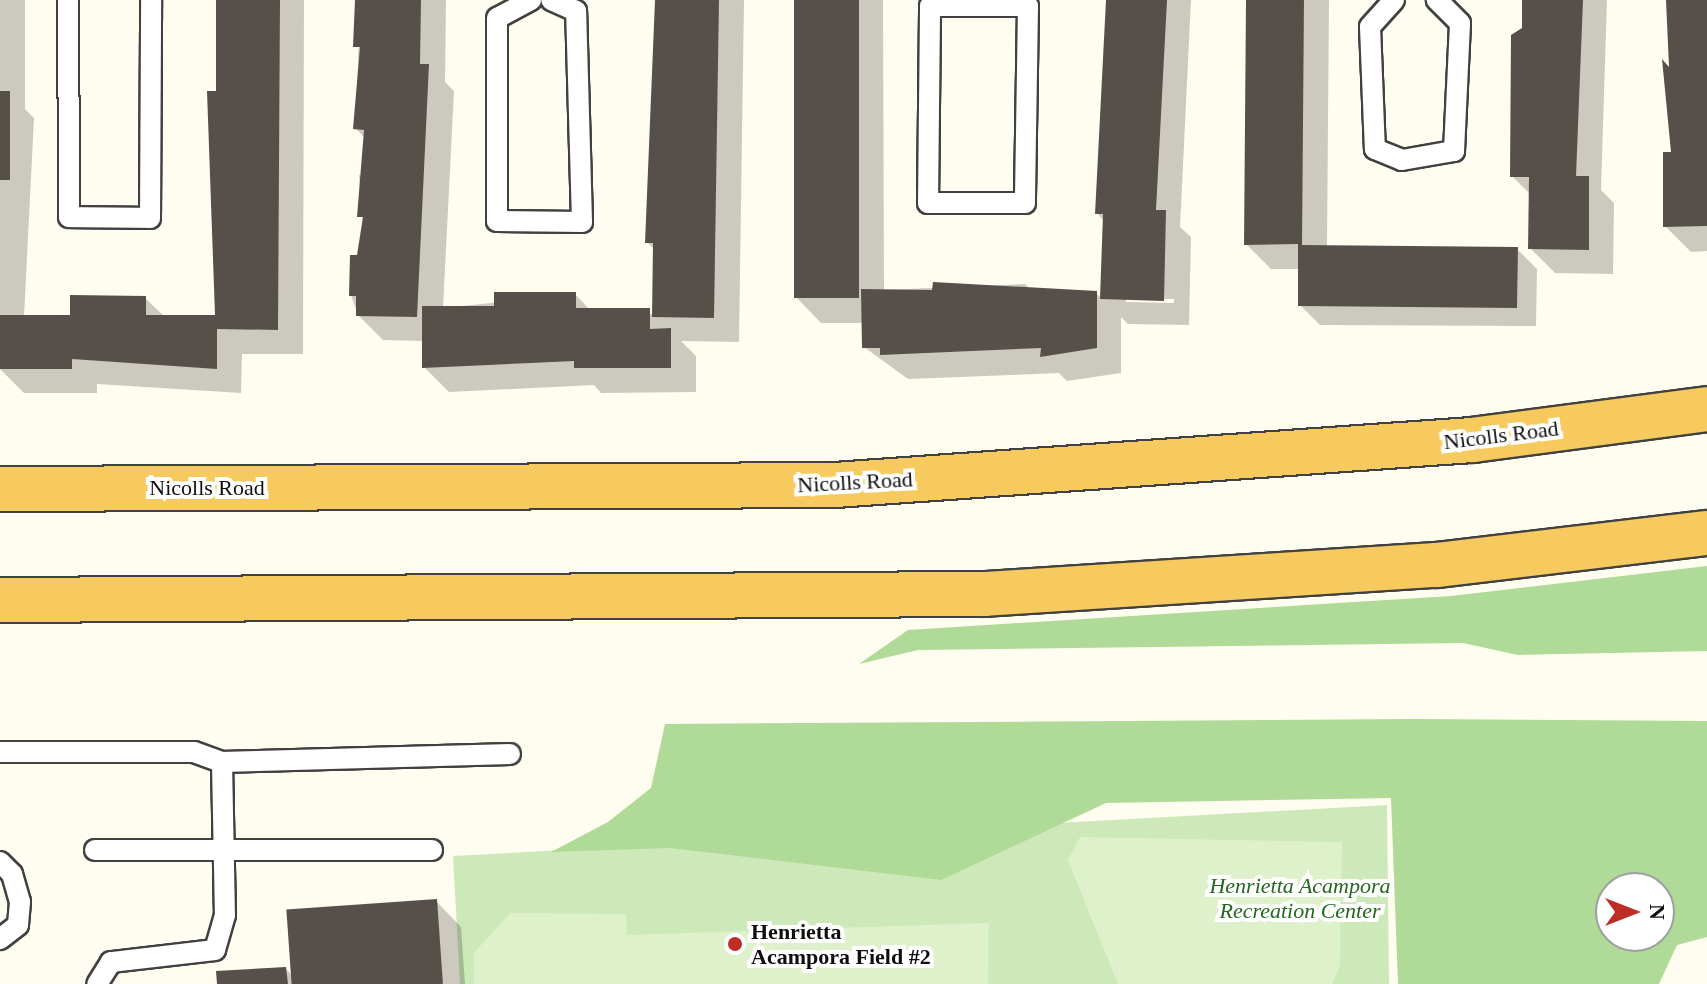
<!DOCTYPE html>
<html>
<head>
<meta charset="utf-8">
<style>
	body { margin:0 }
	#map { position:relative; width:1707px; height:984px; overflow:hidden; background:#fffdef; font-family:"Times New Roman",serif }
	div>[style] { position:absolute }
	.green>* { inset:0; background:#cde9b9 }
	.forest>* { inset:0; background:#afda98 }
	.pitch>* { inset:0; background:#dff1ca }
	.shadow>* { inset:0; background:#0003 }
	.building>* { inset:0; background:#57504a; transform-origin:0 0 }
	.roads { filter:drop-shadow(2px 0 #414141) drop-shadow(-2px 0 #414141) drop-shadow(0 2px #414141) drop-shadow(0 -2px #414141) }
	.service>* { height:20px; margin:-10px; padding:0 10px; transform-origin:10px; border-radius:10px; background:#fff }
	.trunk>* { height:44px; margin:-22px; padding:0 22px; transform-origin:22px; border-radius:22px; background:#f6ca5f }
	.dots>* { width:22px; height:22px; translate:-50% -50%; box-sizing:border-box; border:4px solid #fff; border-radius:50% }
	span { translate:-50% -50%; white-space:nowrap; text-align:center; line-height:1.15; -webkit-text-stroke:8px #fff; paint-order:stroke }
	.street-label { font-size:22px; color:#0e0e0e }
	.park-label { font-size:22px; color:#25661e; font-style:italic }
	.poi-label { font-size:22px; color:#0e0e0e; font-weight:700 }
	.left { translate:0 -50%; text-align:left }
	.north { position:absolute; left:1595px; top:872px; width:80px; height:80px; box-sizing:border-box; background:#fff; border:2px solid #9f9f9f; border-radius:50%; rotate:90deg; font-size:22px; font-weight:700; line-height:32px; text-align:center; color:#0e0e0e }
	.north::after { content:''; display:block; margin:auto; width:28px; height:36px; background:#bf2e26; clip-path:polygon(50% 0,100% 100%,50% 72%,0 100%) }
</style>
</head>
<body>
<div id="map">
	<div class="green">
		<div style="clip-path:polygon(1387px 805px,1389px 984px,460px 984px,453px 856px)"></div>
	</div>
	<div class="forest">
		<div style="clip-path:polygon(1707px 566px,1707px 651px,1518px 655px,1463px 643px,918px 650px,859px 664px,908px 630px,1451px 596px)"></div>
		<div style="clip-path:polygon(evenodd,1413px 719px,1707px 721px,1707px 937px,1677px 945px,1659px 984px,1398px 984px,1391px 798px,1106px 803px,941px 880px,670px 848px,551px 852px,608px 822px,651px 788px,665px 724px,1413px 719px,1659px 888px,1659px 936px,1611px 936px,1611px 888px,1659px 888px)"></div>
	</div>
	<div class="pitch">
		<div style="clip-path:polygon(1080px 837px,1342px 842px,1340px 966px,1332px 984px,1118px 984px,1068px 860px)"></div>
		<div style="clip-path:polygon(510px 913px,626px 914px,627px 935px,989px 923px,988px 984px,474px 984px,474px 953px)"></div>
	</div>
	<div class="shadow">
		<div style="clip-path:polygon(0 0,25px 0,25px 109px,34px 118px,24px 317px,72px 317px,145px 298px,165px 317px,217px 317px,218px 0,304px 0,303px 354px,242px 354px,241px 393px,97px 384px,97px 393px,24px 393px,0 369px)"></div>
		<div style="clip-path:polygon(360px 0,446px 0,445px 82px,454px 91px,443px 308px,575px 294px,590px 310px,654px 314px,655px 250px,647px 242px,656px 0,744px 0,739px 342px,681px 341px,696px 356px,696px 392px,601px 393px,594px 385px,449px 392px,424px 367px,424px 341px,383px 340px,358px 315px,351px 295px,364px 239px,359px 175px,365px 175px,366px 139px,356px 129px)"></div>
		<div style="clip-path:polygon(evenodd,796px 0,883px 0,884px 290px,1025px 284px,1033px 292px,1096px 293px,1102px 299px,1104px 221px,1097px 213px,1107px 0,1191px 0,1180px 227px,1191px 237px,1189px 325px,1128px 324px,1121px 317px,1121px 373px,1067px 381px,1059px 373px,908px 379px,864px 347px,864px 323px,821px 323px,796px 297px,796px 0,1126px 298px,1174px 299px,1174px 303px,1126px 302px,1126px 298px)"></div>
		<div style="clip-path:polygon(1251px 0,1329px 0,1327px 247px,1517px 249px,1537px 269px,1536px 326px,1320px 325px,1300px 305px,1300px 269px,1271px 269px,1246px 244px)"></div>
		<div style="clip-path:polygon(1524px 0,1607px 0,1601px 190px,1614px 203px,1613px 274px,1555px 273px,1530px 248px,1530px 194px,1512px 176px)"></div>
		<div style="clip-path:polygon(1668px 0,1707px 0,1707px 251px,1691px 252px,1665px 226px,1673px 154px)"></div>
		<div style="clip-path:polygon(436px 901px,461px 927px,465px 984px,219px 984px,286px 969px,292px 975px)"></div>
	</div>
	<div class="building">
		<div style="clip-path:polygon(216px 0,280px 0,278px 330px,217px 329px,217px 369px,72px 359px,72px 369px,0 369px,0 315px,70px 315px,70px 295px,146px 296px,146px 315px,215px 315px,207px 91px,216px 91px)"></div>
		<div style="clip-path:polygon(355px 0,421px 0,420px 64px,429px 64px,417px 317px,356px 316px,356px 296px,349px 296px,350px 255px,357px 255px,363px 217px,357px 217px,364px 130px,353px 129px,360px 47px,353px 47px)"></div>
		<div style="clip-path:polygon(655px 0,719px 0,714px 318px,652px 317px,653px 243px,645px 243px)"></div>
		<div style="left:794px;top:0;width:65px;height:298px"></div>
		<div style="clip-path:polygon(1106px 0,1167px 0,1156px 210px,1166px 210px,1164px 301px,1100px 299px,1103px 214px,1095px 214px)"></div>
		<div style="clip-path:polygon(1246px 0,1304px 0,1302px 245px,1518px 247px,1517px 308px,1298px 306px,1298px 244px,1244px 245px)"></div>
		<div style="clip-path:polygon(1522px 0,1583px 0,1576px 176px,1589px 176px,1589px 250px,1528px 249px,1529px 177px,1510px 177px,1511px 35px,1522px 28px)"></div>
		<div style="clip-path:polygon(1666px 0,1707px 0,1707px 226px,1663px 227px,1663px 152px,1671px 152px,1662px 59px,1669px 67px)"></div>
		<div style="left:0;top:91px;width:10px;height:89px"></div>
		<div style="clip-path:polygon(933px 282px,1097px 291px,1097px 348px,1040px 357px,1041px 348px,880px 355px,880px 348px,862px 348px,861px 289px,932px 290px)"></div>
		<div style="clip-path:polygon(494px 292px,576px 292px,576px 308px,650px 308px,650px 329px,671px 328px,671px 368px,574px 368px,574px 361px,422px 368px,422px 306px,494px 306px)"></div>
		<div style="left:437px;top:899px;width:85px;height:151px;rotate:86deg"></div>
		<div style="clip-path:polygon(286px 967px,288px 984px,217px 984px,216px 971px)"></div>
	</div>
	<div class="roads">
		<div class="service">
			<div style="left:68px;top:0;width:217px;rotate:89.7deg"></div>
			<div style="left:69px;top:217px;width:81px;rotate:0.7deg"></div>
			<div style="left:150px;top:218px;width:218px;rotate:-89.7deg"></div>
			<div style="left:531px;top:0;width:38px;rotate:152deg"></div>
			<div style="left:497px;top:18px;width:203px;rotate:90deg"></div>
			<div style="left:497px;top:221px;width:85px;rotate:0.7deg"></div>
			<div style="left:582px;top:222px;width:211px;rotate:-91.6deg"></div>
			<div style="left:576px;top:11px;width:27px;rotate:-156deg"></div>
			<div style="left:1394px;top:0;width:36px;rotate:132deg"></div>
			<div style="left:1370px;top:27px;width:122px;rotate:87.7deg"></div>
			<div style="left:1375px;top:149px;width:29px;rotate:22deg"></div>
			<div style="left:1402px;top:160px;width:53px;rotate:-9.8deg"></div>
			<div style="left:1454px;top:151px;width:128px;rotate:-87.3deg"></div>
			<div style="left:1460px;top:23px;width:33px;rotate:-135deg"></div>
			<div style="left:930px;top:6px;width:98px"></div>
			<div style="left:1028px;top:6px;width:197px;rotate:90.9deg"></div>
			<div style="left:1025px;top:203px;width:97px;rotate:180deg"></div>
			<div style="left:928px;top:203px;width:197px;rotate:-89.4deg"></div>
			<div style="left:0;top:752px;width:194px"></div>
			<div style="left:194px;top:752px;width:30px;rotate:20deg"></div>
			<div style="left:222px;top:762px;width:153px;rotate:88.9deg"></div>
			<div style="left:225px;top:915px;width:36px;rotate:106deg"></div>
			<div style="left:215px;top:950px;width:105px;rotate:173.4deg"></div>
			<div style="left:111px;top:962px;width:26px;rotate:122deg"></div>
			<div style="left:222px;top:762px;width:288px;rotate:-1.6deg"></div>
			<div style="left:95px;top:850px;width:337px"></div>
			<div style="left:0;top:862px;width:17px;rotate:45deg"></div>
			<div style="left:12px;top:874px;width:29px;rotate:74deg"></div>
			<div style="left:20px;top:902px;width:23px;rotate:95deg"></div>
			<div style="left:18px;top:925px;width:23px;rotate:142deg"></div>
		</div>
		<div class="trunk">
			<div style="left:0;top:489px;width:835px;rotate:-0.27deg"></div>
			<div style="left:835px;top:485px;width:639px;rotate:-4.04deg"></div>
			<div style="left:1472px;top:440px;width:237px;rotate:-7.5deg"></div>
			<div style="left:0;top:600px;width:985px;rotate:-0.35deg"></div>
			<div style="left:985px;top:594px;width:453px;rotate:-3.7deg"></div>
			<div style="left:1437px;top:565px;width:272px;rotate:-6.8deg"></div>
		</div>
	</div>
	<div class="dots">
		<div style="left:735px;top:944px;background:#bf2e26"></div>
	</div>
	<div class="street-label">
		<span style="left:1501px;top:435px;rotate:-7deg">Nicolls Road</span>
		<span style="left:855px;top:482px;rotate:-3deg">Nicolls Road</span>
		<span style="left:207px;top:488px">Nicolls Road</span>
	</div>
	<div class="park-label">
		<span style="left:1300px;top:898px">Henrietta Acampora<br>Recreation Center</span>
	</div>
	<div class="poi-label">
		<span class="left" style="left:751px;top:944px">Henrietta<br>Acampora Field #2</span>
	</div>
	<div class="north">N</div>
</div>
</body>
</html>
